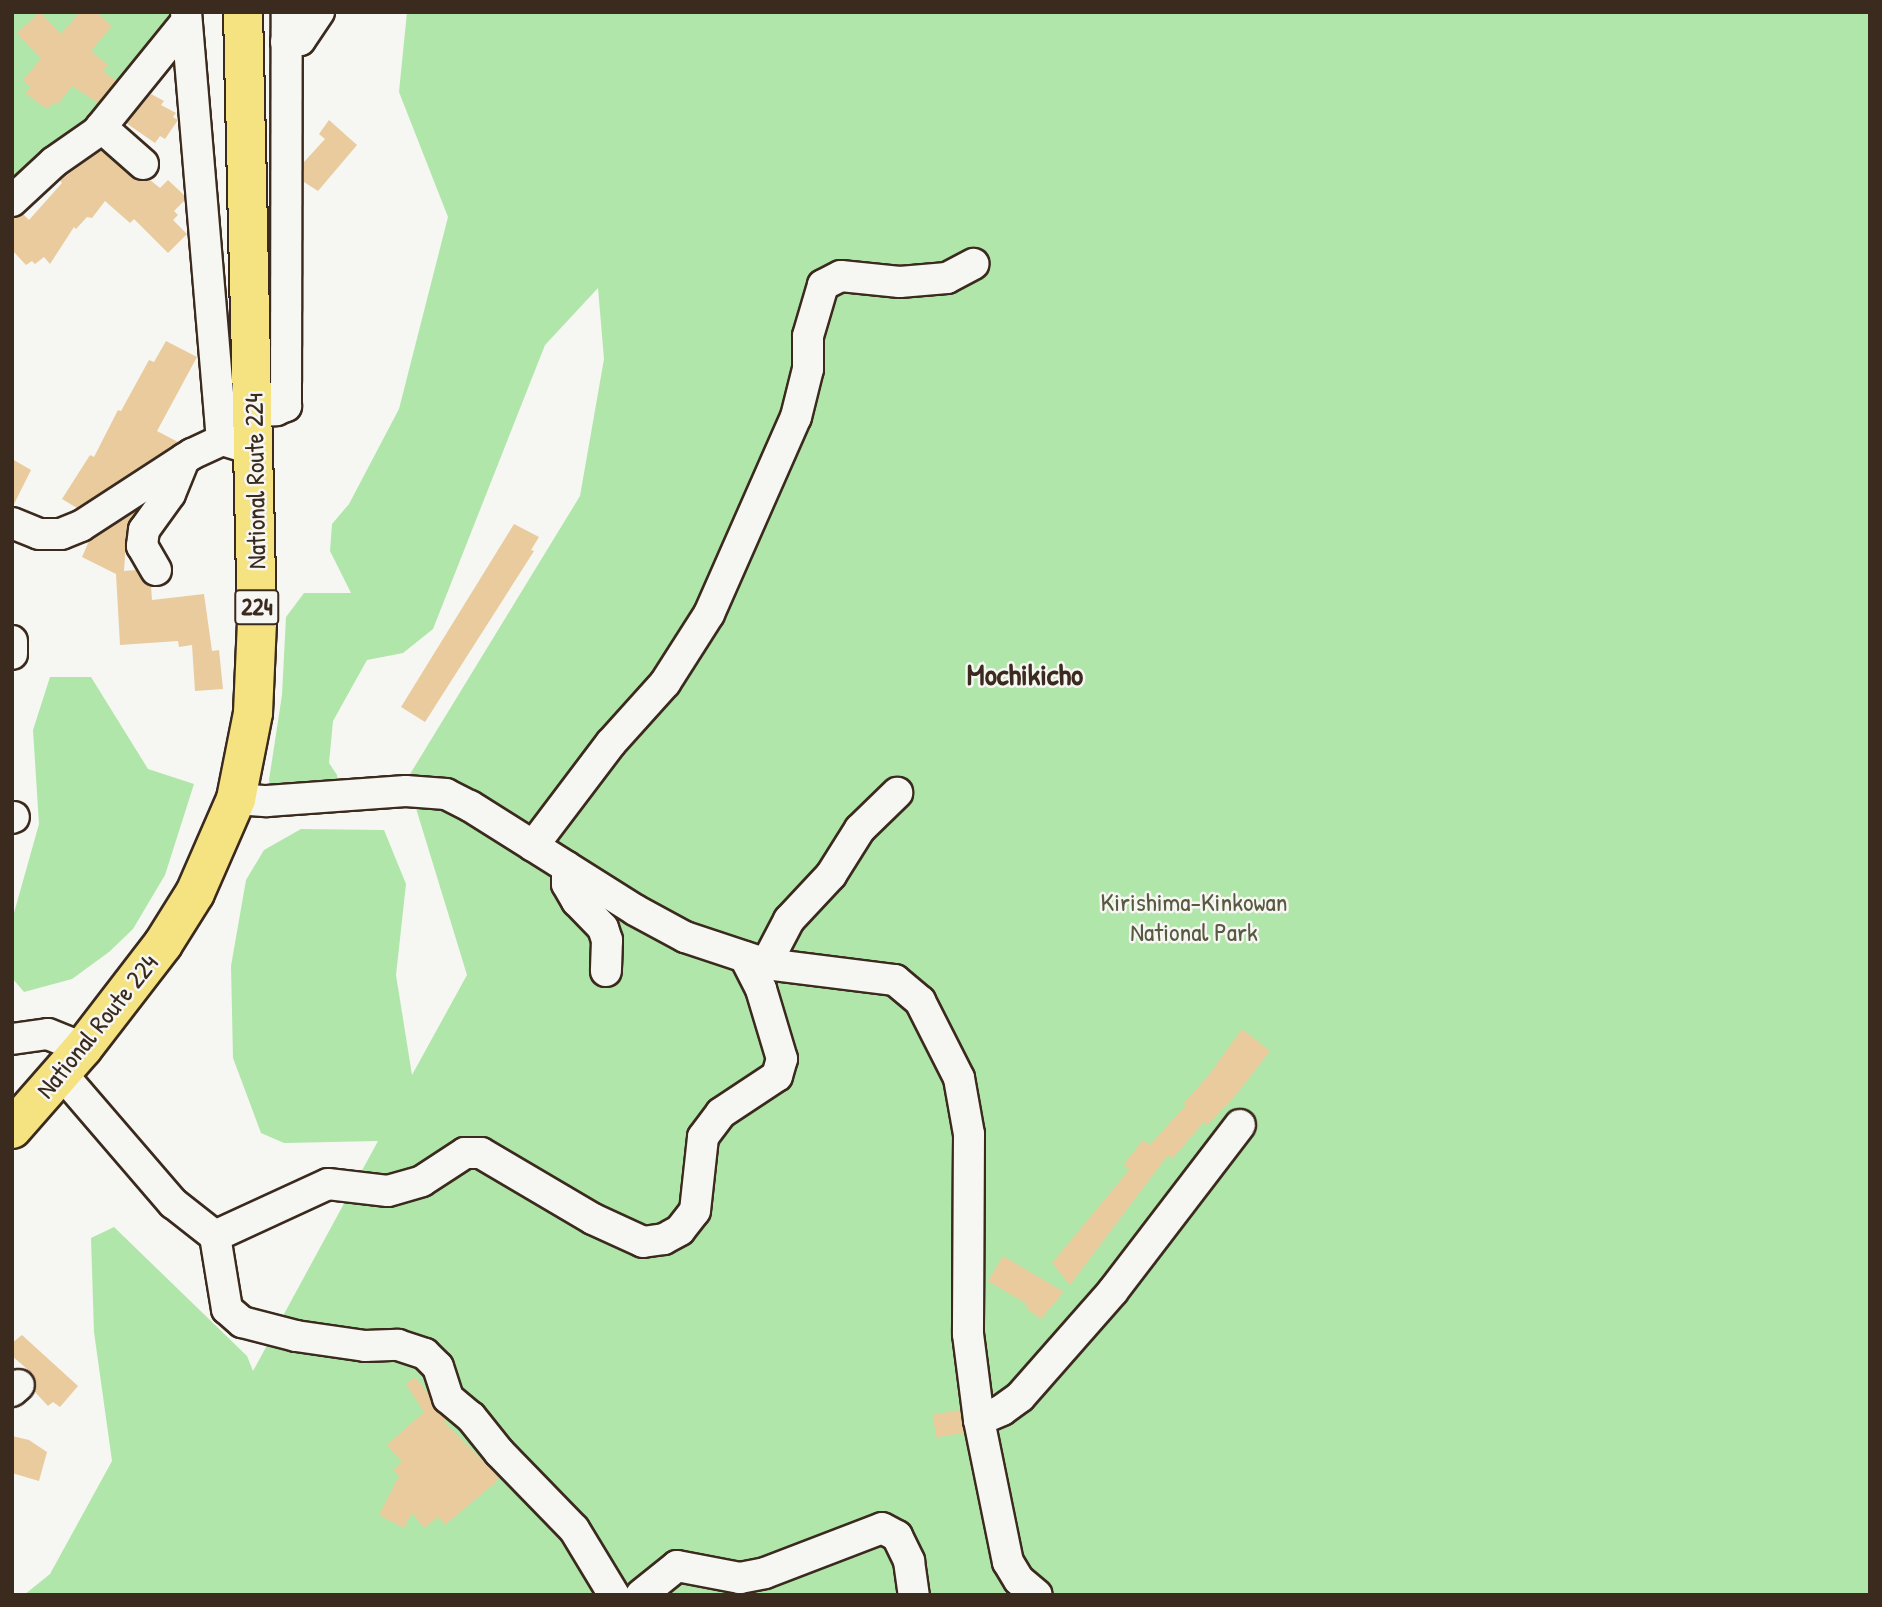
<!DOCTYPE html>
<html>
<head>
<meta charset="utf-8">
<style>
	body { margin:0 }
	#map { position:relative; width:1882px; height:1607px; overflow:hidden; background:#f6f6f2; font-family:"Patrick Hand",sans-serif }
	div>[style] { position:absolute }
	.green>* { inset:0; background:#b0e6a9 }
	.building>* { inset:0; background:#eacb9d; transform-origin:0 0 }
	.roads { filter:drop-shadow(2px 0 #3b2a1e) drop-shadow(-2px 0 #3b2a1e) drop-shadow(0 2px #3b2a1e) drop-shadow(0 -2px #3b2a1e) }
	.minor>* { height:30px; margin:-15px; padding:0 15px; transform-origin:15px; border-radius:15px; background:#f6f6f2 }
	.highway>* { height:38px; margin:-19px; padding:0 19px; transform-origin:19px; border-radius:19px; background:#f5e382 }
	span { translate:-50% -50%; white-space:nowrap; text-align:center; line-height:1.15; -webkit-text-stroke:5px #f6f6f2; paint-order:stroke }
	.shield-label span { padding:2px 5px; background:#f6f6f2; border:2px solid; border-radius:5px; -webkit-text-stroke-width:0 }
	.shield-label { font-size:24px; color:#3b2a1e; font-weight:700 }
	.street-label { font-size:26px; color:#3b2a1e }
	.park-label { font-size:26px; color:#585941 }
	.quarter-label { font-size:30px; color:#3b2a1e; font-weight:700 }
	.frame { position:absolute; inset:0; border:14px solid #3b2a1e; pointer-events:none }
</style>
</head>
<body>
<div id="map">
	<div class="green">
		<div style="clip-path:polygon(12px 12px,172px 12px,173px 19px,120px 90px,12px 191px)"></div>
		<div style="clip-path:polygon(407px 12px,1870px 12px,1870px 1595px,24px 1595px,50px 1574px,112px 1461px,94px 1332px,91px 1238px,114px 1227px,247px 1356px,253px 1371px,378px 1141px,284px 1143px,261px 1133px,233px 1058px,231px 966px,246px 880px,264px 850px,301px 829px,384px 830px,406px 884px,396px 975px,412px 1075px,467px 975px,407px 779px,580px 496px,604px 359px,598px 288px,545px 345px,433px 629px,403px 653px,367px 660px,333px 721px,329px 763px,337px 775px,338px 787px,271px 794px,269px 780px,282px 695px,286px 617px,304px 593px,351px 593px,330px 551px,332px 524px,349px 504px,399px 409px,448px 217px,399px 92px)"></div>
		<div style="clip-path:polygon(50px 677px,91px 677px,148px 769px,194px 784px,165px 875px,133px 929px,109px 952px,72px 979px,24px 992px,12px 978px,12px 920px,39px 824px,33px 730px)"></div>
	</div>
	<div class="building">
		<div style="clip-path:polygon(40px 12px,61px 34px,80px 12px,96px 12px,112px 26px,91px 51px,108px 65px,103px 71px,116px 81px,98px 103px,72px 86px,58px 104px,55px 102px,50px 107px,44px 107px,25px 93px,31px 88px,23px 80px,41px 59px,17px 33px)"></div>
		<div style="clip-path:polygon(151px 94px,164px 101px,161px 105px,176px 113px,173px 117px,178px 120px,165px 139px,160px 136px,155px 143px,126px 123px)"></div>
		<div style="clip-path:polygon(329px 120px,357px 145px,318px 191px,304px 182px,304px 162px,325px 139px,319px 134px)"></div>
		<div style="clip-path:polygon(101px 150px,139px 181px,150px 180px,160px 188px,168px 180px,184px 195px,184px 201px,174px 211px,178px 215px,173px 220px,187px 234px,168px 253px,134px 219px,130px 223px,105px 201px,92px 218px,87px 217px,76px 229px,74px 227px,50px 264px,44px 257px,35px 264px,32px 261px,26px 265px,12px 250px,12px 218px,23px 214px,29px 220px,62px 183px,60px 180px)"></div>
		<div style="clip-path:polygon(166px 341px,197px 357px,157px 431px,178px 442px,77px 508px,62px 499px,90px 455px,94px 457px,118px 410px,121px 411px,149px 360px,154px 362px)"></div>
		<div style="clip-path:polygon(12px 459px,31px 470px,13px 506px,12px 506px)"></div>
		<div style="clip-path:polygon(136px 511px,127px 528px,124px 571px,136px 570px,151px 586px,152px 600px,204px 594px,212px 651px,219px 650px,223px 689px,195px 691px,192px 645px,179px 647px,178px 641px,120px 645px,116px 574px,82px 557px,89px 541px)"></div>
		<div style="clip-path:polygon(514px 524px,539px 537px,531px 550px,534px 551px,425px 722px,401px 707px)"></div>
		<div style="clip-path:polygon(1242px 1029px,1270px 1051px,1235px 1096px,1207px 1125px,1204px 1122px,1172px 1159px,1168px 1155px,1070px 1285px,1052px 1263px,1129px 1170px,1124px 1164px,1143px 1140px,1150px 1145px,1186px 1105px,1184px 1103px,1208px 1076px)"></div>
		<div style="clip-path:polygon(1003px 1256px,1064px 1292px,1041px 1319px,1025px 1307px,1027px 1304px,988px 1281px)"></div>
		<div style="clip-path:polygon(22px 1335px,78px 1386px,60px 1407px,53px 1402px,48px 1406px,35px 1392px,36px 1382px,33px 1374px,12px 1356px,12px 1343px)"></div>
		<div style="clip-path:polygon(415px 1377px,428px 1393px,436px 1411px,447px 1420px,444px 1422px,498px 1476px,496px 1482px,445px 1525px,438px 1517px,424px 1528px,412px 1513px,404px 1528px,379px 1515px,399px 1476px,393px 1470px,402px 1462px,387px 1445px,424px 1412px,406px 1384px)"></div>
		<div style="left:960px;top:1410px;width:23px;height:28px;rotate:80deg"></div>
		<div style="clip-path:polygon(12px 1436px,29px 1440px,47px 1452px,39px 1481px,12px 1473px)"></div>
	</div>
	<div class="roads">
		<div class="minor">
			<div style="left:186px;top:12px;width:430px;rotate:85.2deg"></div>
			<div style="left:222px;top:440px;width:34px;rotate:17deg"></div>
			<div style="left:286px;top:42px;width:14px;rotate:-8deg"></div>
			<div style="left:300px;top:40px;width:34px;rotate:-56deg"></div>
			<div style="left:101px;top:127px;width:56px;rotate:41.4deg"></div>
			<div style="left:12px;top:201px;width:57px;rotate:-42.9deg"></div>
			<div style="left:54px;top:162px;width:52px;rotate:-34.9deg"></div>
			<div style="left:97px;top:132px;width:141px;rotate:-51deg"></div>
			<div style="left:253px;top:411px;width:23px;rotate:-2deg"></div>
			<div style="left:276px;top:410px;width:11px;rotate:-22deg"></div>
			<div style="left:286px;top:406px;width:394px;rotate:-89.9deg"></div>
			<div style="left:12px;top:523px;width:29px;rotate:22deg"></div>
			<div style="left:39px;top:534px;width:22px"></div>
			<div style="left:61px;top:534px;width:22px;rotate:-22deg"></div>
			<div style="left:81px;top:526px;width:132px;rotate:-33deg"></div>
			<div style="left:192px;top:454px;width:33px;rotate:-25deg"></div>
			<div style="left:156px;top:570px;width:28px;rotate:-120deg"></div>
			<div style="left:142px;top:546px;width:16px;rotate:-83deg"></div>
			<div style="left:144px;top:530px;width:44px;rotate:-54.2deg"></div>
			<div style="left:170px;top:494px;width:38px;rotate:-68deg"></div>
			<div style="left:12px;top:641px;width:13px;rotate:90deg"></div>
			<div style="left:236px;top:799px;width:31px;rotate:4deg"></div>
			<div style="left:267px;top:801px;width:139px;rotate:-4.1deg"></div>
			<div style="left:406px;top:791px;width:40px;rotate:4.3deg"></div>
			<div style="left:446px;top:794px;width:27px;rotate:27deg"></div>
			<div style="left:470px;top:806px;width:195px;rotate:32.2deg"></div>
			<div style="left:635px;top:910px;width:57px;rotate:28.4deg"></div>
			<div style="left:685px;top:937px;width:85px;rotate:18.4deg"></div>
			<div style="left:766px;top:964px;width:130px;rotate:7.1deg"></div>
			<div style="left:895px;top:980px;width:33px;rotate:40deg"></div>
			<div style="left:920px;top:1001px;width:86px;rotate:63.1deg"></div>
			<div style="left:959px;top:1078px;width:57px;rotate:79.9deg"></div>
			<div style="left:969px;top:1134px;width:200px;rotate:90.3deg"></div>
			<div style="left:968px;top:1334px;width:87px;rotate:82.7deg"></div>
			<div style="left:979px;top:1420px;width:145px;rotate:78.5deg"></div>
			<div style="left:1008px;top:1562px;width:21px;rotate:59deg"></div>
			<div style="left:1019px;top:1580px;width:23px;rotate:40deg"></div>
			<div style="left:12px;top:818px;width:2px;rotate:-27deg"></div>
			<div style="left:533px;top:846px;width:129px;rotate:-52.9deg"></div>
			<div style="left:611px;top:743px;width:81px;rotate:-48deg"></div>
			<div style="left:665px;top:683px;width:82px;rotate:-57.5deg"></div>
			<div style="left:709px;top:614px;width:215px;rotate:-66.2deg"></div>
			<div style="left:796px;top:417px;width:49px;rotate:-76deg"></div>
			<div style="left:808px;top:369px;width:33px;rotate:-90deg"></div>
			<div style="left:808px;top:336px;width:53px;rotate:-73.6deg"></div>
			<div style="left:823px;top:285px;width:20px;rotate:-27deg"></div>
			<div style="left:841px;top:276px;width:59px;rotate:5.8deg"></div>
			<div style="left:900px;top:282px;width:47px;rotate:-4.9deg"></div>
			<div style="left:947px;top:278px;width:30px;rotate:-28deg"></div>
			<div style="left:567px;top:867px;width:17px;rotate:90deg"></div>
			<div style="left:567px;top:884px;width:20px;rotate:60deg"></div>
			<div style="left:577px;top:901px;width:37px;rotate:46deg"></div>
			<div style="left:603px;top:928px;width:13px;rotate:72deg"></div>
			<div style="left:607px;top:940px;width:31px;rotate:92deg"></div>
			<div style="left:766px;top:964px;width:50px;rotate:-62.4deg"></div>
			<div style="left:789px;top:920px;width:62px;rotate:-47deg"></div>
			<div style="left:831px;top:875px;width:54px;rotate:-57.8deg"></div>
			<div style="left:860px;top:829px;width:52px;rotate:-44.2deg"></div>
			<div style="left:12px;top:1039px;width:36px;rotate:-8deg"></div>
			<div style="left:48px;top:1034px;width:38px;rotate:22deg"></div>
			<div style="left:61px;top:1073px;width:172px;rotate:49.3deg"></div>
			<div style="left:173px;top:1203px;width:53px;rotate:38.2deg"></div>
			<div style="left:215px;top:1236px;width:124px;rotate:-24.7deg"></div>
			<div style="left:328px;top:1184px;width:60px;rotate:6.7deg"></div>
			<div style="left:388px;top:1191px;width:35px;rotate:-16deg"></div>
			<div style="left:422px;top:1181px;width:51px;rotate:-33.1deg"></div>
			<div style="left:465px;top:1153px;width:16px"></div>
			<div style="left:481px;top:1153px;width:130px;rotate:30.5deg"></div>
			<div style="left:593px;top:1219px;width:55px;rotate:24.7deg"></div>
			<div style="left:643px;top:1242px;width:21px;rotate:-8deg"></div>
			<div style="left:664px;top:1239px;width:18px;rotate:-29deg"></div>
			<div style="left:680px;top:1230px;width:24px;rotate:-52deg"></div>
			<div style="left:695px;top:1211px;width:74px;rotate:-83.8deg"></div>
			<div style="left:703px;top:1137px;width:30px;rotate:-53deg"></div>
			<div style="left:721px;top:1113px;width:67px;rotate:-33.5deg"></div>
			<div style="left:777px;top:1076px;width:18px;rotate:-74deg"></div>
			<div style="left:782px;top:1059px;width:73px;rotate:-106.7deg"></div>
			<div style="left:761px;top:989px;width:36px;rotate:-117deg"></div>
			<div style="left:215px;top:1236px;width:74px;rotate:80.7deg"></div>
			<div style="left:227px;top:1309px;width:20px;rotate:41deg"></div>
			<div style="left:242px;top:1322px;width:56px;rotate:14.5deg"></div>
			<div style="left:296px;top:1336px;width:70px;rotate:8.2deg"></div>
			<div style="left:365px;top:1346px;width:33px;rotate:-2deg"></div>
			<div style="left:398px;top:1345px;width:28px;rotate:18deg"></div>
			<div style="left:425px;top:1354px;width:18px;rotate:45deg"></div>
			<div style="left:438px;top:1367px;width:33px;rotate:72deg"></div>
			<div style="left:448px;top:1398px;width:30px;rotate:40deg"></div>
			<div style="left:471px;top:1417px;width:45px;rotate:51.3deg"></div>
			<div style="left:499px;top:1452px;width:107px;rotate:45.8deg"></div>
			<div style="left:574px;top:1529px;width:77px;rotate:58.8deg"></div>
			<div style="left:12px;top:1391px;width:9px;rotate:-41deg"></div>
			<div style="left:979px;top:1420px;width:25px;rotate:-23deg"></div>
			<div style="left:1002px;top:1410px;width:22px;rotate:-36deg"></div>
			<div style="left:1020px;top:1397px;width:141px;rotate:-48.7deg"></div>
			<div style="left:1113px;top:1291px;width:209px;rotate:-52.6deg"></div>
			<div style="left:641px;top:1595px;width:46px;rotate:-38.9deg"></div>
			<div style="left:677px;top:1566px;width:64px;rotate:10.8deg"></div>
			<div style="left:740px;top:1578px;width:25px;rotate:-11deg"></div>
			<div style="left:765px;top:1573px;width:125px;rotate:-21deg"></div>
			<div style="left:882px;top:1528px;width:17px;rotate:28deg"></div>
			<div style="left:897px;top:1536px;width:28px;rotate:64deg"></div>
			<div style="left:909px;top:1561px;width:34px;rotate:82deg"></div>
		</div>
		<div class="highway">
			<div style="left:12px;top:1129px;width:108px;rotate:-48.8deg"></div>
			<div style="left:83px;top:1048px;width:131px;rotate:-52.4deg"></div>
			<div style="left:163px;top:944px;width:60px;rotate:-57.9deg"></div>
			<div style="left:195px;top:893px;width:103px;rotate:-66.4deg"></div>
			<div style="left:236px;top:799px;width:88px;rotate:-78.8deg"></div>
			<div style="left:253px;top:713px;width:90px;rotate:-87.5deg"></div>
			<div style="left:257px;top:623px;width:611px;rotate:-91.31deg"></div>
		</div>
	</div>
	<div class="shield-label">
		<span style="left:257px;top:607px">224</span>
	</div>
	<div class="street-label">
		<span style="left:255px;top:481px;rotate:-91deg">National Route 224</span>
		<span style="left:97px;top:1026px;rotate:-51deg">National Route 224</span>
	</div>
	<div class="park-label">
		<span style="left:1194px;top:917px">Kirishima-Kinkowan<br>National Park</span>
	</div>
	<div class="quarter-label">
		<span style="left:1025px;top:674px">Mochikicho</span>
	</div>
	<div class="frame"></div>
</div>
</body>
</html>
